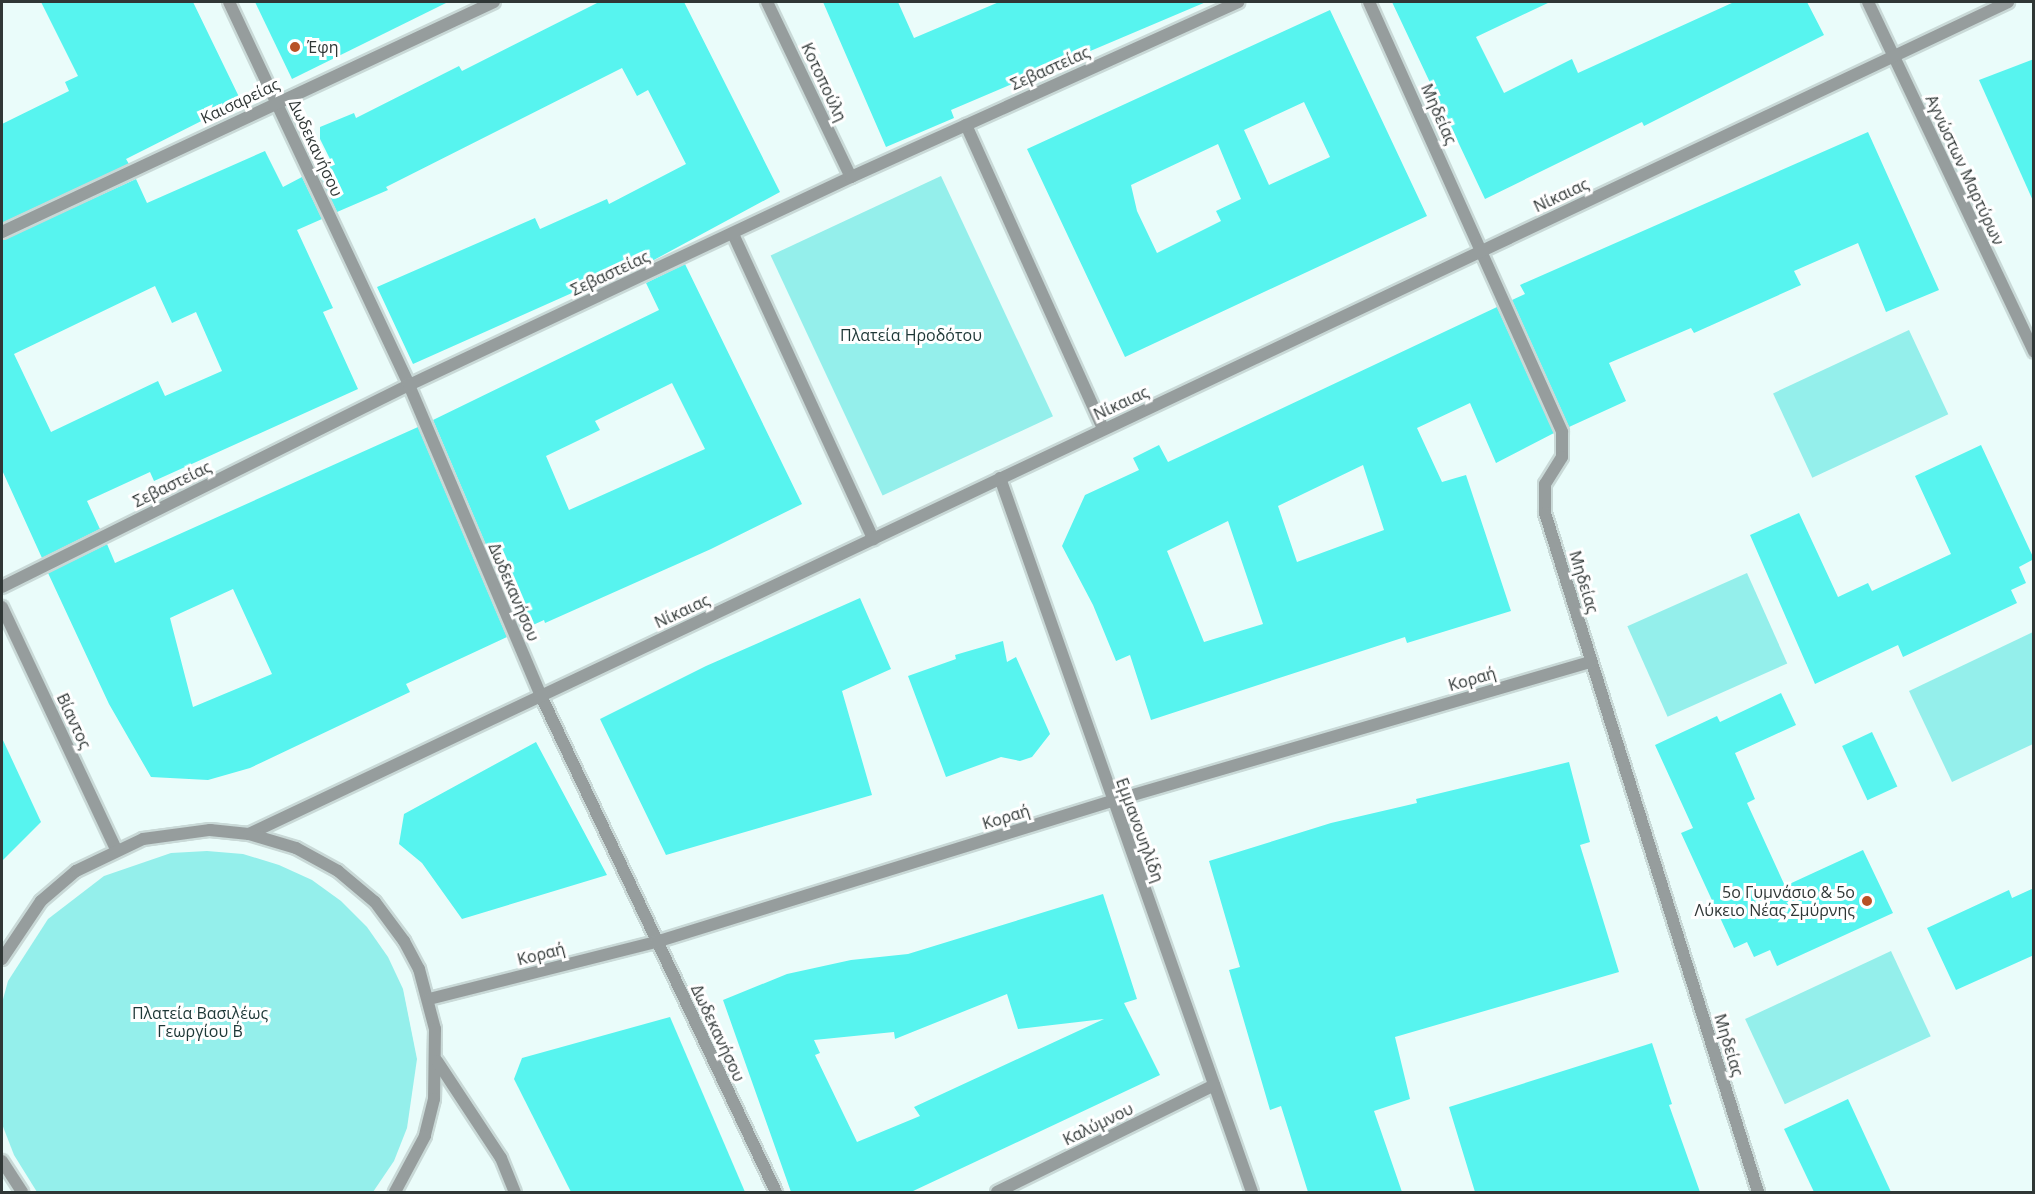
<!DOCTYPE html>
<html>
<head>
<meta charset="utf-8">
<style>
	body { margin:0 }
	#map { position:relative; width:2035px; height:1194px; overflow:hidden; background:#eafcfa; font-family:"Open Sans",sans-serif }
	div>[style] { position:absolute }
	.green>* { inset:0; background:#94efeb; transform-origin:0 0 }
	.building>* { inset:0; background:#57f4ef; transform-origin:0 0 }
	.roads { filter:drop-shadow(2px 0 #c9d9d7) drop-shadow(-2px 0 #c9d9d7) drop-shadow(0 2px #c9d9d7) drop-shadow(0 -2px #c9d9d7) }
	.street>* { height:12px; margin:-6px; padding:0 6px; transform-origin:6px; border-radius:6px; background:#969d9d }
	.dots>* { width:16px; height:16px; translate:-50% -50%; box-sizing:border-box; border:3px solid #fff; border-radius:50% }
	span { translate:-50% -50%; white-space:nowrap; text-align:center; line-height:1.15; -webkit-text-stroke:6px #fff; paint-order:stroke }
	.poi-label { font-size:16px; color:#303736 }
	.left { translate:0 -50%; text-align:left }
	.right { translate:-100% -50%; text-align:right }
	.street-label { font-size:16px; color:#303736 }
	.park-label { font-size:16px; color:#1d3736 }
	.frame { position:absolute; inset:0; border:3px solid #303736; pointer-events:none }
</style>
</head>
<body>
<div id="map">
	<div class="green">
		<div style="left:941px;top:176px;width:265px;height:188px;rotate:65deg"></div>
		<div style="left:1909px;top:330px;width:93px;height:150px;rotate:65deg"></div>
		<div style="left:1747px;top:573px;width:99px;height:131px;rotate:66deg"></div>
		<div style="clip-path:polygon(2033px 632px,2033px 744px,1952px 782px,1909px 691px)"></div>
		<div style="clip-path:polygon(207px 851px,243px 854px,279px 865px,312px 880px,341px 901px,367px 927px,388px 957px,403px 989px,417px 1059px,407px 1128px,394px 1161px,373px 1192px,37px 1192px,14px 1155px,2px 1124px,2px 1003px,8px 981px,48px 919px,104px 876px,171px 853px)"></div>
		<div style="left:1891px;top:951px;width:94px;height:161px;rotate:65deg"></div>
	</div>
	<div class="building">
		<div style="clip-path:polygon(41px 2px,193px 2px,241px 101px,126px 159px,129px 164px,2px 223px,2px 124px,69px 91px,65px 82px,78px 76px)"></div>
		<div style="clip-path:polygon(255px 2px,448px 2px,292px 79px)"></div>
		<div style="clip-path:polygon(599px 2px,684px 2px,780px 192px,639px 268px,637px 264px,413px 364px,377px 287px,535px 218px,540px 229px,607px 199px,609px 204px,686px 164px,648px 90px,637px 96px,622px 68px,386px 187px,388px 190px,337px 212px,317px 170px,332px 163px,320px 139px,320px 127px,354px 113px,356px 118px,459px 66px,462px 71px)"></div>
		<div style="clip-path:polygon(823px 2px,898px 2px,914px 38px,999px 2px,1206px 2px,951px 110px,954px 118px,886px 147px)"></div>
		<div style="clip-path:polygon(1392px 2px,1550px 2px,1476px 37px,1504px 93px,1572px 59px,1578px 73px,1734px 2px,1807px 2px,1824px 35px,1644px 126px,1642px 122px,1485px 199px)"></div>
		<div style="clip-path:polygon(evenodd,1330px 10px,1427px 216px,1125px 357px,1027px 149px,1330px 10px,1304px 102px,1330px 157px,1269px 185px,1244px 130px,1304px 102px,1330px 10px,1218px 144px,1241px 199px,1216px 211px,1221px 221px,1157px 253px,1137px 211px,1131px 185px,1218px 144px)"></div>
		<div style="clip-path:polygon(2034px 59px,2034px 203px,1979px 80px)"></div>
		<div style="clip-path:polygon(1868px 132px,1939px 290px,1886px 312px,1858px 243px,1794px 271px,1801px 285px,1694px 333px,1691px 328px,1609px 363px,1626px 401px,1569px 427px,1512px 300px,1525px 294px,1520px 285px)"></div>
		<div style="clip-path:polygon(evenodd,265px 151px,283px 187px,302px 177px,322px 219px,297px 230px,333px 308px,323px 312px,358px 389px,154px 481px,150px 472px,87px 501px,100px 529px,42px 558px,2px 470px,2px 240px,136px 179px,147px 203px,265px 151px,155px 286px,172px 323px,196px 312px,222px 371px,165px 396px,158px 381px,51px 432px,14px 354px,155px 286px)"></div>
		<div style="clip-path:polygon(evenodd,685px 264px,802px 504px,711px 549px,545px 623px,544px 620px,522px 630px,433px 420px,659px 310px,646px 283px,685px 264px,672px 383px,705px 449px,569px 510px,546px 456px,600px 430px,595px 421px,672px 383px)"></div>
		<div style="clip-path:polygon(evenodd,1497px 307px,1554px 433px,1496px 463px,1470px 403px,1417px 428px,1442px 482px,1466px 475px,1511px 611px,1407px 643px,1405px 637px,1151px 720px,1130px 655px,1116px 661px,1093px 605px,1062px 546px,1085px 495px,1139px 470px,1133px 458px,1159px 445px,1168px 462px,1497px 307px,1363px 465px,1384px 530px,1297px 562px,1278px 506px,1363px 465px,1497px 307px,1228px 521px,1263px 624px,1204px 642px,1167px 551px,1228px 521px)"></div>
		<div style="clip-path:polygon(evenodd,418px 427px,507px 637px,406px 684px,410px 692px,250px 768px,208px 780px,151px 777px,109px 704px,48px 573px,107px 544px,115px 563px,418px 427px,233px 589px,272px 674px,193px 707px,170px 618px,233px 589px)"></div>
		<div style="clip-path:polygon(1981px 445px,2034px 559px,2019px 567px,2026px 583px,2011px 590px,2017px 603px,1903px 657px,1898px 645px,1815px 684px,1750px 535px,1799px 513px,1838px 597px,1868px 583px,1872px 591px,1951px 554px,1915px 476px)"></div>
		<div style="clip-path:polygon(860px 598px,891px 669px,842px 691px,872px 795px,666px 855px,600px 719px,706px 666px)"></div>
		<div style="clip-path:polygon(1003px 641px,1007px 662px,1016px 657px,1050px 734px,1032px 757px,1020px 761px,1001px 757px,946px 777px,908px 676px,956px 659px,955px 655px)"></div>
		<div style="clip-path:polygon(1781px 693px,1796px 725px,1735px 753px,1755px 799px,1747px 803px,1785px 886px,1863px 850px,1893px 913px,1777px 966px,1770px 950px,1754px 957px,1747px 942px,1734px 948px,1681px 833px,1693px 828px,1655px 745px,1717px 716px,1720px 722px)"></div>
		<div style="left:1872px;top:732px;width:60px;height:33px;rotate:65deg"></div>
		<div style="clip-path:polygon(2px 738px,41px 822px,2px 861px)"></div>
		<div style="clip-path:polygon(536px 742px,607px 875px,462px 919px,422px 863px,399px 844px,404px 814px)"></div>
		<div style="clip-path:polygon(1569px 762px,1590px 842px,1580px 845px,1619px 972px,1395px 1037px,1410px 1099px,1374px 1111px,1402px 1192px,1308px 1192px,1281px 1106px,1270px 1110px,1229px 970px,1240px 967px,1209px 861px,1331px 823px,1417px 803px,1416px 799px)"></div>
		<div style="clip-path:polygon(2034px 888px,2034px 955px,1956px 990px,1927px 928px,2009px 890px,2012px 898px)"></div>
		<div style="clip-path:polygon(evenodd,1103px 894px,1137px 999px,1124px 1003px,1160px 1075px,911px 1192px,791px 1192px,723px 1000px,787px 974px,851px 960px,908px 954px,1103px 894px,1007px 994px,1018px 1029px,1104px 1019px,914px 1107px,920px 1116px,857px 1142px,815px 1055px,820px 1053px,814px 1040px,894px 1032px,895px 1039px,1007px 994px)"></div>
		<div style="clip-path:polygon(670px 1017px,745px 1192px,571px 1192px,514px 1079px,522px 1058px)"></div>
		<div style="clip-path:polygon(1652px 1043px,1672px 1104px,1669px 1105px,1700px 1192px,1475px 1192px,1449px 1107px)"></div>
		<div style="clip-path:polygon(1848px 1099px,1891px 1192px,1814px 1192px,1784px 1129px)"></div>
	</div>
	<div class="roads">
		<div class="street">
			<div style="left:229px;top:2px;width:423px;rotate:64.8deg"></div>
			<div style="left:409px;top:385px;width:338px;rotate:67deg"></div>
			<div style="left:541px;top:696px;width:549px;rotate:64.65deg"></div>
			<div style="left:767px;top:2px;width:194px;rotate:64.4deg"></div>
			<div style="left:1369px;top:2px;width:471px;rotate:65.8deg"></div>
			<div style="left:1562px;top:432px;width:25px;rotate:90deg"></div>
			<div style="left:1562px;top:457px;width:32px;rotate:122deg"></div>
			<div style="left:1545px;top:484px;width:29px;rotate:90deg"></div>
			<div style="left:1545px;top:513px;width:712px;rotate:72.58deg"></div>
			<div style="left:1868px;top:2px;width:387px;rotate:64.6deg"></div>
			<div style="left:966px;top:125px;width:333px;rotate:65.7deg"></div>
			<div style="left:2px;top:232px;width:543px;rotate:-25.06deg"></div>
			<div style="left:733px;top:234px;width:336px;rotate:65.3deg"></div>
			<div style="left:1000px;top:478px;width:757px;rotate:70.56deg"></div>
			<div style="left:2px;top:587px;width:454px;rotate:-26.4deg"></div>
			<div style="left:409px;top:385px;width:488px;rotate:-25.2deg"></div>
			<div style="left:851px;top:177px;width:425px;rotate:-24.3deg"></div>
			<div style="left:2px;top:607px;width:268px;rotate:64.8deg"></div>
			<div style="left:249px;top:834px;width:1946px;rotate:-25.31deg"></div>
			<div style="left:2px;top:959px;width:70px;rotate:-56.1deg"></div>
			<div style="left:41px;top:901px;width:46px;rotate:-40.6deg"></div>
			<div style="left:76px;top:871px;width:74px;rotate:-25.5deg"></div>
			<div style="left:143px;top:839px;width:68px;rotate:-7.7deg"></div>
			<div style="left:210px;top:830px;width:39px;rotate:6deg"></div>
			<div style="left:249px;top:834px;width:49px;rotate:16.6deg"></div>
			<div style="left:296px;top:848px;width:48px;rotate:28.7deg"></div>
			<div style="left:338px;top:871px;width:48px;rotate:40deg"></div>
			<div style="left:375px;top:902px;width:49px;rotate:53.4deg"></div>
			<div style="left:404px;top:941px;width:32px;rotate:62deg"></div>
			<div style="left:419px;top:969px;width:62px;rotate:75.1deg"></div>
			<div style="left:435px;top:1029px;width:70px;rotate:90.8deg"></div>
			<div style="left:434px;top:1099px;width:38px;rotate:104deg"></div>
			<div style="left:425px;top:1136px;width:64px;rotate:118.2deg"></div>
			<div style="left:429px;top:999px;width:234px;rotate:-14.1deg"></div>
			<div style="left:656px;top:942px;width:477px;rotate:-17.2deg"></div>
			<div style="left:1112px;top:801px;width:499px;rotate:-16.2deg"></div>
			<div style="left:437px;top:1061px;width:116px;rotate:56.6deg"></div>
			<div style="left:501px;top:1158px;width:37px;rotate:68deg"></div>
			<div style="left:2px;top:1161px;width:37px;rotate:57deg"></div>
			<div style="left:997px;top:1192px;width:242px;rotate:-26.2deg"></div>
		</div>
	</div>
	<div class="dots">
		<div style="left:295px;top:47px;background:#b75125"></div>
		<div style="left:1867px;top:901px;background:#b75125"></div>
	</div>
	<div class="poi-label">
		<span class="left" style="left:307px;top:47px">Έφη</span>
		<span class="right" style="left:1855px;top:901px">5ο Γυμνάσιο &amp; 5ο<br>Λύκειο Νέας Σμύρνης</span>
	</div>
	<div class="street-label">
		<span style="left:1050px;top:68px;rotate:-24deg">Σεβαστείας</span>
		<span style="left:824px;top:82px;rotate:65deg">Κοτοπούλη</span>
		<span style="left:240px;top:101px;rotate:-25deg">Καισαρείας</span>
		<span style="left:1439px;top:114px;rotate:66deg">Μηδείας</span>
		<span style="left:316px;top:148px;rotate:65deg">Δωδεκανήσου</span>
		<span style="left:1965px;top:170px;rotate:65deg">Αγνώστων Μαρτύρων</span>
		<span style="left:1561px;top:195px;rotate:-25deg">Νίκαιας</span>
		<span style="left:610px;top:273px;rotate:-25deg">Σεβαστείας</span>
		<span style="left:1121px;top:403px;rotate:-25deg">Νίκαιας</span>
		<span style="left:172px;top:484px;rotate:-26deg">Σεβαστείας</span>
		<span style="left:1584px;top:582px;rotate:73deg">Μηδείας</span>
		<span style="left:514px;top:592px;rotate:67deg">Δωδεκανήσου</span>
		<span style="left:682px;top:611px;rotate:-25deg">Νίκαιας</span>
		<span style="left:1472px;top:679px;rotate:-16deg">Κοραή</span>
		<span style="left:74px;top:721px;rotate:65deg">Βίαντος</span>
		<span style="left:1006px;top:817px;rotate:-17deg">Κοραή</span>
		<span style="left:1140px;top:830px;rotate:70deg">Εμμανουηλίδη</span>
		<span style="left:541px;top:954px;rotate:-14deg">Κοραή</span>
		<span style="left:718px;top:1033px;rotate:65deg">Δωδεκανήσου</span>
		<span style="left:1729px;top:1045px;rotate:73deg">Μηδείας</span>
		<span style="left:1098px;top:1124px;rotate:-26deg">Καλύμνου</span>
	</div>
	<div class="park-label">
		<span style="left:911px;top:335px">Πλατεία Ηροδότου</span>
		<span style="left:200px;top:1022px">Πλατεία Βασιλέως<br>Γεωργίου Β΄</span>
	</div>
	<div class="frame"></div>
</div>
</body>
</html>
